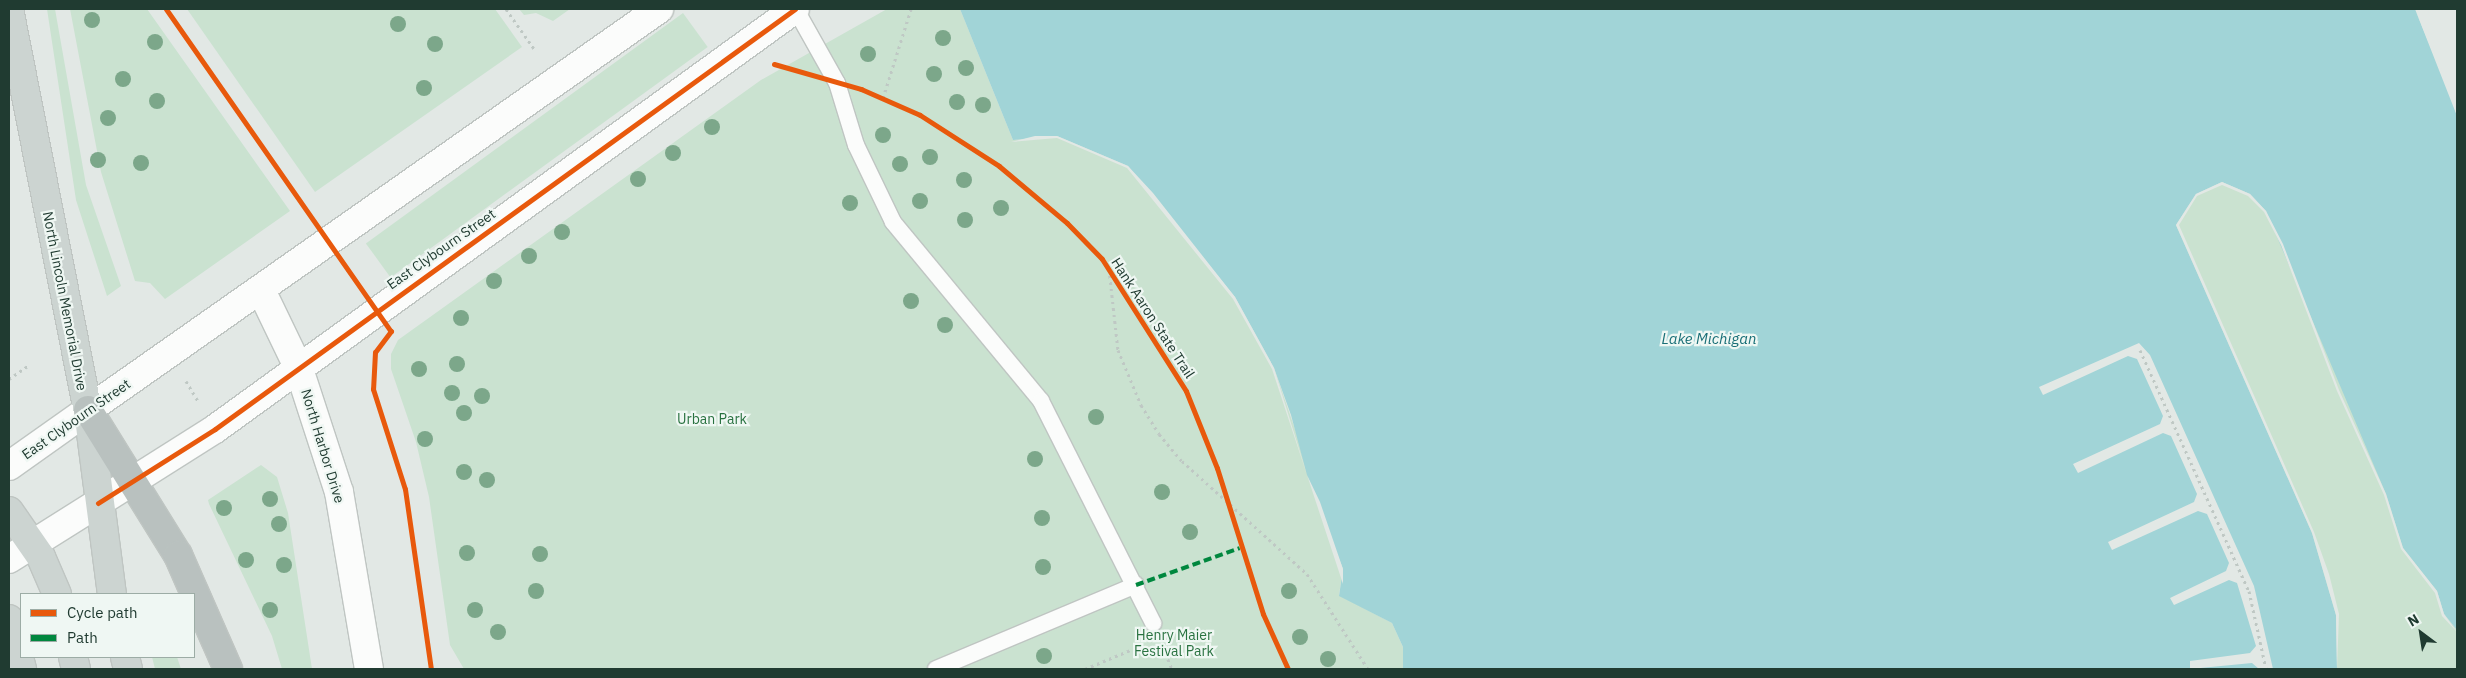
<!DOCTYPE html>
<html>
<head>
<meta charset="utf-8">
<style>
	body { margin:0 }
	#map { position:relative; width:2466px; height:678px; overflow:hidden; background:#e2e8e5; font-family:"IBM Plex Sans",sans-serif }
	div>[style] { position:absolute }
	.green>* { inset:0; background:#cae2d0; transform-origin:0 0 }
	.water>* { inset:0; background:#a1d4d7 }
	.pier>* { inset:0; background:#e2e8e5 }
	.path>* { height:3px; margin-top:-1.5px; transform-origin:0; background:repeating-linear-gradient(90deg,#bfc8c4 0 2.5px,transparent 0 6.5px) }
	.roads { filter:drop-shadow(1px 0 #bfc5c2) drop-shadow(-1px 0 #bfc5c2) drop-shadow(0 1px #bfc5c2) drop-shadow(0 -1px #bfc5c2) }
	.lane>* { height:16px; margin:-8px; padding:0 8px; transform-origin:8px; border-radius:8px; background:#fbfcfb }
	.street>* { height:28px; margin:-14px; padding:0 14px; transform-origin:14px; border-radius:14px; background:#fbfcfb }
	.secondary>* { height:28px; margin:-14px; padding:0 14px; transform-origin:14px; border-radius:14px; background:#fbfcfb }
	.primary>* { height:28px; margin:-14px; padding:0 14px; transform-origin:14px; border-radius:14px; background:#ccd4d1 }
	.highway>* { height:28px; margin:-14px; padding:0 14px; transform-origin:14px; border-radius:14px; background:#b9c1bf }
	.quiet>* { height:4px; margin-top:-2px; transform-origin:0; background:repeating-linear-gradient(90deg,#00873e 0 8px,transparent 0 12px) }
	.cycleway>* { height:5px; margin:-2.5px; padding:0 2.5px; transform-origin:2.5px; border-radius:2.5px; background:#e8590c }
	.trees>* { width:16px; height:16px; margin:-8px; border-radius:50%; background:#7ca78a }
	span { translate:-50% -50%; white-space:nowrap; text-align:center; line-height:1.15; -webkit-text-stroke:4.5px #eff7f3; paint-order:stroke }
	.street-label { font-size:14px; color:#203b31 }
	.park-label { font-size:14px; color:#297240 }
	.water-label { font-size:15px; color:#196f77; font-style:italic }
	.frame { position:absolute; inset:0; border:10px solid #203b31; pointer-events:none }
	.legend { position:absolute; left:20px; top:593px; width:175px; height:65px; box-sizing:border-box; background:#eff7f3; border:1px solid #9caca5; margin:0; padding:6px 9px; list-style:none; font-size:15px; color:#203b31 }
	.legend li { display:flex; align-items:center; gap:10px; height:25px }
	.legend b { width:25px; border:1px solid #9caca5 }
	.north { position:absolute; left:2396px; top:608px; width:50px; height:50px; -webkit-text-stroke:4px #eff7f3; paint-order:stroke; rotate:329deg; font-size:14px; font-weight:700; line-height:20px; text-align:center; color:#203b31 }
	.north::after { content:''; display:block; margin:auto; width:18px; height:22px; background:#203b31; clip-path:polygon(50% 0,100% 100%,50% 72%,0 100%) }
</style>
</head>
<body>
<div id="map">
	<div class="green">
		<div style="clip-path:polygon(47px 9px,55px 9px,86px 185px,121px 286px,107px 296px,76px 200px)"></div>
		<div style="clip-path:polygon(70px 9px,147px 9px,290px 211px,165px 299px,150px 283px,135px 281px,101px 172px)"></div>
		<div style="clip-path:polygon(187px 9px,495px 9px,522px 47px,315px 192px)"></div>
		<div style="clip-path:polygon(519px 9px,570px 9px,553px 21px,536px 13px,524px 15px)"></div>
		<div style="clip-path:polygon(887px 9px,960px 9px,1013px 140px,1057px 136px,1128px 166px,1235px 297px,1274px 368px,1343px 569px,1339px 595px,1392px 623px,1403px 647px,1403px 669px,464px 669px,450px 645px,429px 497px,416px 442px,391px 369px,391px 354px,398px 340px,761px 80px)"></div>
		<div style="left:683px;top:13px;width:42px;height:392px;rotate:54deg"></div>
		<div style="clip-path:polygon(2222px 182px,2250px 194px,2266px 211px,2283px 244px,2419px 567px,2437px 591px,2444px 614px,2457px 630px,2457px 669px,2337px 669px,2336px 615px,2176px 225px,2196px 194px)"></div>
		<div style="clip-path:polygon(261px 465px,277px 477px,288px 513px,312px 669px,282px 669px,272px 636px,209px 504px,208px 500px)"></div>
		<div style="clip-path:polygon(152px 657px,177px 657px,181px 669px,155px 669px)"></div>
	</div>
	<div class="water">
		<div style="clip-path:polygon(960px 9px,2415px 9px,2457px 116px,2457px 630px,2444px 614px,2437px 591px,2403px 548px,2386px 494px,2266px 211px,2250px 194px,2222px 182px,2196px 194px,2176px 225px,2312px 533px,2336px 615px,2337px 669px,1403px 669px,1403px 647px,1392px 623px,1339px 596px,1343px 569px,1307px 475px,1291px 415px,1274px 368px,1235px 297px,1128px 166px,1057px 136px,1013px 140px)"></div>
	</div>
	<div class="pier">
		<div style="clip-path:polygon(2415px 9px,2453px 96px,2457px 116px,2451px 97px)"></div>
		<div style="clip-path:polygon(1035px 136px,1057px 136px,1128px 166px,1153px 193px,1235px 297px,1274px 368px,1307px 475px,1320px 502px,1343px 569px,1343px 584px,1272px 369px,1233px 299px,1127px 168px,1057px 138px,1011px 142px)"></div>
		<div style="clip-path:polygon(2222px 182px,2250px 194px,2266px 211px,2283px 244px,2339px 390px,2386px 494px,2403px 548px,2437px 591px,2444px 614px,2457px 632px,2442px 616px,2435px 593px,2401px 549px,2384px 495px,2337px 391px,2281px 245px,2264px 212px,2248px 196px,2222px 185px,2197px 196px,2179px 225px,2314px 532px,2329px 574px,2339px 614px,2337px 669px,2336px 615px,2312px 533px,2176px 225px,2196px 194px)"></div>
		<div style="clip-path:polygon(2139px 343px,2150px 355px,2254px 586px,2273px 669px,2259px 669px,2252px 663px,2190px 669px,2190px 661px,2250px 653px,2256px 646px,2237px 583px,2229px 580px,2174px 605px,2170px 598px,2226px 571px,2229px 563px,2207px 514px,2198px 511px,2112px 550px,2108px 542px,2194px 502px,2197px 494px,2171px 436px,2163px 433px,2078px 473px,2073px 464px,2160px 424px,2163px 416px,2137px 359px,2128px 356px,2043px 395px,2039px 387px)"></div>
	</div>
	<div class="path">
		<div style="left:506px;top:9px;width:50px;rotate:54.7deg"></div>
		<div style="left:883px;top:98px;width:93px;rotate:-72.5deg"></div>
		<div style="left:347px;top:269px;width:19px;rotate:54deg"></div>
		<div style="left:1109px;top:269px;width:81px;rotate:83.7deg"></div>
		<div style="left:1118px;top:350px;width:60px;rotate:67.3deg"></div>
		<div style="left:1141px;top:405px;width:34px;rotate:58deg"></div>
		<div style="left:1159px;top:434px;width:35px;rotate:50deg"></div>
		<div style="left:1182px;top:461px;width:169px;rotate:42.1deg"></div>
		<div style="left:1307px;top:574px;width:113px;rotate:57.3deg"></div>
		<div style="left:2140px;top:350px;width:265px;rotate:65.7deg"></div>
		<div style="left:2249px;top:591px;width:80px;rotate:77.7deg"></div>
		<div style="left:9px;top:379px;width:24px;rotate:-35deg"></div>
		<div style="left:186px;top:381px;width:23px;rotate:59deg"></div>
		<div style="left:1163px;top:647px;width:24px;rotate:68deg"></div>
		<div style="left:1085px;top:669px;width:60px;rotate:-22.7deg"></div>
	</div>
	<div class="roads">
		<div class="lane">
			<div style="left:800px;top:9px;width:4px;rotate:166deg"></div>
			<div style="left:796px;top:10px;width:84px;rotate:60.7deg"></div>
			<div style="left:837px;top:83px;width:65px;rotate:73deg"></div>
			<div style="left:856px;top:145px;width:85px;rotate:64.3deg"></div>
			<div style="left:893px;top:222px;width:232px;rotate:50.4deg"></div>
			<div style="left:1041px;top:401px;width:249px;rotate:63.2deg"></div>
			<div style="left:936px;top:669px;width:217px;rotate:-22.8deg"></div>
		</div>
		<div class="street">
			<div style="left:261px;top:290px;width:88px;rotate:64.3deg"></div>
			<div style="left:299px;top:369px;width:129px;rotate:72deg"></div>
			<div style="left:339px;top:492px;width:180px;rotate:80.4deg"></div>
			<div style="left:88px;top:410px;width:698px;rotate:-35.08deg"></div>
			<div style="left:98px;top:503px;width:138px;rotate:-32.3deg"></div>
			<div style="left:215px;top:429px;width:716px;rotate:-35.91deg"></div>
		</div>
		<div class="secondary">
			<div style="left:9px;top:466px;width:97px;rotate:-35.3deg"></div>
			<div style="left:9px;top:559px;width:105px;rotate:-32.2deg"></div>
		</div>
		<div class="primary">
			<div style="left:9px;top:9px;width:409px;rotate:78.9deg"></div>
			<div style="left:88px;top:410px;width:186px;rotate:82.6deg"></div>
			<div style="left:9px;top:511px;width:56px;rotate:55.2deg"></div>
			<div style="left:41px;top:557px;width:40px;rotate:66.6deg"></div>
			<div style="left:9px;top:619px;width:52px;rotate:75.4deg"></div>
			<div style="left:73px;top:657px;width:12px;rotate:76deg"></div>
			<div style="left:125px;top:657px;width:12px;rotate:76deg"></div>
		</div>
		<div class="highway">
			<div style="left:88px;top:410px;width:171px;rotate:58.2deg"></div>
			<div style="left:178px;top:555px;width:124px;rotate:66.3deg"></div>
		</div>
	</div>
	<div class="quiet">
		<div style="left:1136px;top:585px;width:110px;rotate:-19.6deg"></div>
	</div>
	<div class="cycleway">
		<div style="left:166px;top:9px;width:393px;rotate:55.1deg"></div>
		<div style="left:391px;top:331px;width:26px;rotate:127deg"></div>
		<div style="left:375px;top:352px;width:37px;rotate:93deg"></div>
		<div style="left:373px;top:389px;width:105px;rotate:72.3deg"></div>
		<div style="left:405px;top:489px;width:182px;rotate:81.8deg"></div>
		<div style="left:774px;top:64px;width:91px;rotate:16deg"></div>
		<div style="left:861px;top:89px;width:64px;rotate:23.8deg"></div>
		<div style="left:920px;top:115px;width:94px;rotate:32.8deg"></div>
		<div style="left:999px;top:166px;width:89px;rotate:40deg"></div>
		<div style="left:1067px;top:223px;width:50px;rotate:45.8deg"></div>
		<div style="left:1102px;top:259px;width:156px;rotate:57.5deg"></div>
		<div style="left:1186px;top:391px;width:83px;rotate:68.1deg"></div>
		<div style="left:1217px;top:468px;width:153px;rotate:72.5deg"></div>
		<div style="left:1263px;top:614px;width:60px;rotate:65.6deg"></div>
		<div style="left:98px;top:503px;width:138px;rotate:-32.3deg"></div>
		<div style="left:215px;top:429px;width:716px;rotate:-35.91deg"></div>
	</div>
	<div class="trees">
		<div style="left:92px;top:20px"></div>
		<div style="left:398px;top:24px"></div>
		<div style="left:943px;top:38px"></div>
		<div style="left:155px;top:42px"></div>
		<div style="left:435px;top:44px"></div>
		<div style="left:868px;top:54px"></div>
		<div style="left:966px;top:68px"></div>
		<div style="left:934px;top:74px"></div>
		<div style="left:123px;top:79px"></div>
		<div style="left:424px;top:88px"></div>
		<div style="left:157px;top:101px"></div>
		<div style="left:957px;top:102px"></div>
		<div style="left:983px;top:105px"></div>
		<div style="left:108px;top:118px"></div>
		<div style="left:712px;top:127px"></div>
		<div style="left:883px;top:135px"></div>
		<div style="left:673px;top:153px"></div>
		<div style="left:930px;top:157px"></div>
		<div style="left:98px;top:160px"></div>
		<div style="left:141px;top:163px"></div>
		<div style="left:900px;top:164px"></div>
		<div style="left:638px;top:179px"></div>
		<div style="left:964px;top:180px"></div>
		<div style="left:920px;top:201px"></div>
		<div style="left:850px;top:203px"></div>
		<div style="left:1001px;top:208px"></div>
		<div style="left:965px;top:220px"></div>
		<div style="left:562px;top:232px"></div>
		<div style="left:529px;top:256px"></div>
		<div style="left:494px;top:281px"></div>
		<div style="left:911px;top:301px"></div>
		<div style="left:461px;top:318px"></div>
		<div style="left:945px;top:325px"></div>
		<div style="left:457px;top:364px"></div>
		<div style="left:419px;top:369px"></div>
		<div style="left:452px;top:393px"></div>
		<div style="left:482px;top:396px"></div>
		<div style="left:464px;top:413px"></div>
		<div style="left:1096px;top:417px"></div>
		<div style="left:425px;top:439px"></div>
		<div style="left:1035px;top:459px"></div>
		<div style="left:464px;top:472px"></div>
		<div style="left:487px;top:480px"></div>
		<div style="left:1162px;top:492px"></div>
		<div style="left:270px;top:499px"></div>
		<div style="left:224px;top:508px"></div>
		<div style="left:1042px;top:518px"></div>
		<div style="left:279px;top:524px"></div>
		<div style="left:1190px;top:532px"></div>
		<div style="left:467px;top:553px"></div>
		<div style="left:540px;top:554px"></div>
		<div style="left:246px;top:560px"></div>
		<div style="left:284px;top:565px"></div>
		<div style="left:1043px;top:567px"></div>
		<div style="left:536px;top:591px"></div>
		<div style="left:1289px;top:591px"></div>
		<div style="left:270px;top:610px"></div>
		<div style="left:475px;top:610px"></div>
		<div style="left:498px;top:632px"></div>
		<div style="left:1300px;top:637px"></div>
		<div style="left:1044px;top:656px"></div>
		<div style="left:1328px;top:659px"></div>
	</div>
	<div class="street-label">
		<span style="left:441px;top:249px;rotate:-35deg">East Clybourn Street</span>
		<span style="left:65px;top:301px;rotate:79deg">North Lincoln Memorial Drive</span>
		<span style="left:1153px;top:318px;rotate:57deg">Hank Aaron State Trail</span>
		<span style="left:76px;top:419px;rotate:-35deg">East Clybourn Street</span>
		<span style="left:323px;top:446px;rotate:73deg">North Harbor Drive</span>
	</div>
	<div class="park-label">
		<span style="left:712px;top:419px">Urban Park</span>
		<span style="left:1174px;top:643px">Henry Maier<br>Festival Park</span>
	</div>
	<div class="water-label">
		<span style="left:1709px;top:339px">Lake Michigan</span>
	</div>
	<div class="frame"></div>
	<ul class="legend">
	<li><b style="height:6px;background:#e8590c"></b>Cycle path</li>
	<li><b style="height:6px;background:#00873e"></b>Path</li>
	</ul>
	<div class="north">N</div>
</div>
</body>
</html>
